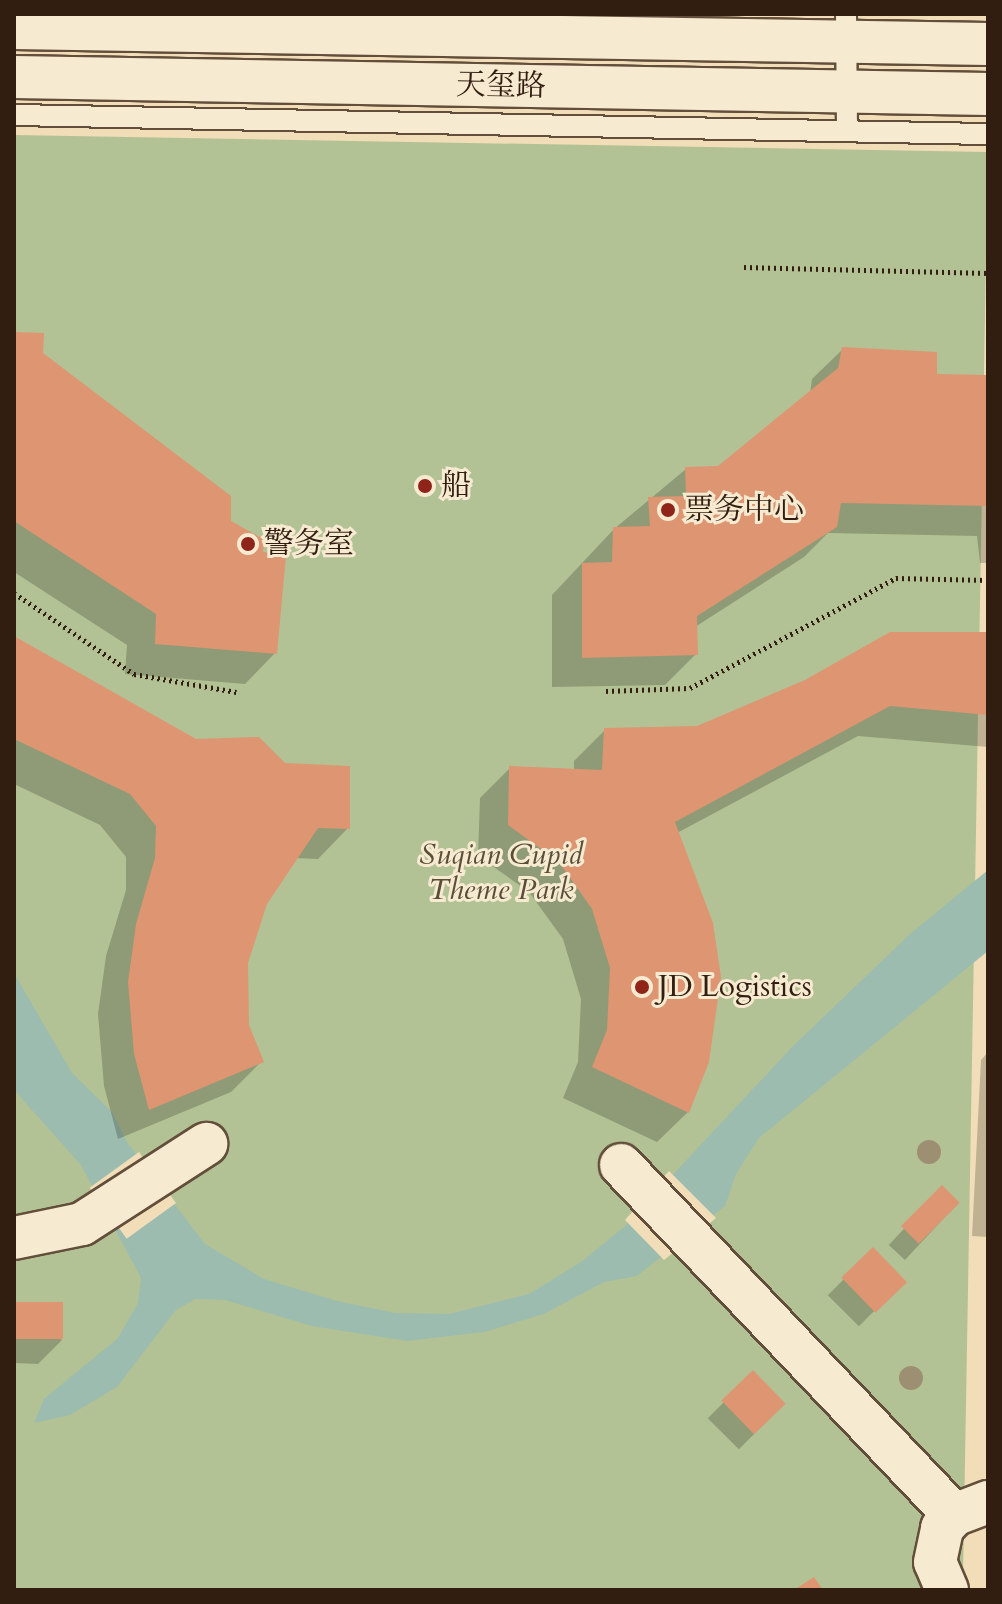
<!DOCTYPE html>
<html>
<head>
<meta charset="utf-8">
<style>
	body { margin:0 }
	#map { position:relative; width:1002px; height:1604px; overflow:hidden; background:#f1deb8; font-family:Cardo,"Noto Serif SC",serif }
	div>[style] { position:absolute }
	.green>* { inset:0; background:#b3c294; transform-origin:0 0 }
	.water>* { inset:0; background:#9bbcae }
	.pier>* { inset:0; background:#f1deb8; transform-origin:0 0 }
	.shadow>* { inset:0; background:#0003; transform-origin:0 0 }
	.building>* { inset:0; background:#dd9572; transform-origin:0 0 }
	.path>* { height:5px; margin-top:-2.5px; transform-origin:0; background:repeating-linear-gradient(90deg,#321e10 0 2px,transparent 0 6px) }
	.roads { filter:drop-shadow(2px 0 #624e3a) drop-shadow(-2px 0 #624e3a) drop-shadow(0 2px #624e3a) drop-shadow(0 -2px #624e3a) }
	.lane>* { height:20px; margin:-10px; padding:0 10px; transform-origin:10px; border-radius:10px; background:#f6ead1 }
	.street>* { height:42px; margin:-21px; padding:0 21px; transform-origin:21px; border-radius:21px; background:#f6ead1 }
	.trees>* { width:24px; height:24px; margin:-12px; border-radius:50%; background:#9d8f72 }
	.dots>* { width:22px; height:22px; translate:-50% -50%; box-sizing:border-box; border:4px solid #f6ead1; border-radius:50% }
	span { translate:-50% -50%; white-space:nowrap; text-align:center; line-height:1.15; -webkit-text-stroke:6px #f6ead1; paint-order:stroke }
	.street-label { font-size:30px; color:#321e10 }
	.poi-label { font-size:30px; color:#321e10 }
	.left { translate:0 -50%; text-align:left }
	.park-label { font-size:30px; color:#594f38; font-style:italic }
	.frame { position:absolute; inset:0; border:16px solid #321e10; pointer-events:none }
</style>
</head>
<body>
<div id="map">
	<div class="green">
		<div style="left:14px;top:135px;width:974px;height:1455px;rotate:1deg"></div>
	</div>
	<div class="water">
		<div style="clip-path:polygon(988px 870px,988px 951px,759px 1138px,736px 1174px,725px 1206px,637px 1276px,604px 1282px,544px 1314px,484px 1332px,407px 1341px,312px 1326px,225px 1300px,195px 1299px,176px 1310px,117px 1387px,70px 1415px,34px 1423px,44px 1399px,118px 1338px,138px 1303px,141px 1278px,81px 1165px,14px 1090px,14px 973px,72px 1073px,112px 1112px,127px 1142px,205px 1244px,264px 1279px,337px 1301px,395px 1313px,449px 1314px,529px 1294px,581px 1262px,624px 1227px,792px 1047px,910px 934px)"></div>
	</div>
	<div class="pier">
		<div style="left:139px;top:1152px;width:63px;height:61px;rotate:54deg"></div>
		<div style="clip-path:polygon(669px 1171px,716px 1218px,664px 1260px,625px 1220px)"></div>
	</div>
	<div class="shadow">
		<div style="clip-path:polygon(14px 334px,229px 522px,275px 653px,245px 684px,125px 674px,127px 645px,14px 572px)"></div>
		<div style="clip-path:polygon(843px 349px,935px 376px,988px 377px,988px 563px,980px 563px,977px 536px,828px 533px,804px 557px,695px 627px,696px 654px,665px 685px,552px 687px,552px 595px,614px 529px,686px 469px,719px 468px,810px 394px,812px 379px)"></div>
		<div style="clip-path:polygon(988px 634px,988px 747px,858px 736px,677px 833px,688px 1112px,657px 1142px,563px 1098px,578px 1062px,581px 999px,563px 939px,529px 892px,478px 856px,480px 798px,510px 768px,574px 771px,574px 761px,605px 730px,698px 728px)"></div>
		<div style="clip-path:polygon(14px 639px,348px 828px,318px 859px,295px 858px,265px 903px,246px 962px,247px 1025px,262px 1061px,231px 1092px,118px 1139px,104px 1086px,98px 1014px,106px 956px,126px 890px,126px 857px,100px 825px,14px 784px)"></div>
		<div style="clip-path:polygon(988px 1052px,988px 1237px,972px 1236px,981px 1060px)"></div>
		<div style="left:942px;top:1188px;width:22px;height:78px;rotate:43deg"></div>
		<div style="left:873px;top:1250px;width:44px;height:64px;rotate:45deg"></div>
		<div style="clip-path:polygon(14px 1304px,62px 1340px,38px 1364px,14px 1363px)"></div>
		<div style="left:753px;top:1373px;width:44px;height:64px;rotate:45deg"></div>
	</div>
	<div class="building">
		<div style="clip-path:polygon(14px 332px,44px 333px,43px 353px,231px 496px,231px 521px,265px 540px,263px 552px,286px 555px,277px 654px,155px 644px,156px 614px,14px 521px)"></div>
		<div style="clip-path:polygon(842px 347px,937px 352px,937px 374px,988px 375px,988px 506px,841px 503px,837px 527px,697px 616px,698px 655px,582px 658px,582px 563px,612px 562px,613px 527px,650px 526px,648px 497px,686px 496px,685px 467px,718px 466px,838px 368px)"></div>
		<div style="clip-path:polygon(890px 632px,988px 632px,988px 715px,890px 706px,675px 822px,713px 923px,721px 977px,709px 1062px,689px 1113px,592px 1067px,607px 1030px,610px 968px,592px 909px,559px 862px,508px 825px,509px 766px,602px 770px,604px 728px,697px 726px,805px 680px)"></div>
		<div style="clip-path:polygon(14px 636px,196px 739px,259px 737px,285px 763px,350px 766px,350px 829px,318px 828px,267px 904px,248px 963px,249px 1025px,264px 1062px,149px 1110px,134px 1054px,128px 982px,136px 924px,155px 858px,156px 826px,130px 794px,14px 739px)"></div>
		<div style="left:942px;top:1185px;width:25px;height:58px;rotate:45deg"></div>
		<div style="left:873px;top:1247px;width:49px;height:44px;rotate:46deg"></div>
		<div style="left:14px;top:1302px;width:49px;height:37px"></div>
		<div style="left:753px;top:1370px;width:47px;height:44px;rotate:46deg"></div>
		<div style="clip-path:polygon(814px 1577px,823px 1590px,794px 1590px)"></div>
	</div>
	<div class="path">
		<div style="left:744px;top:267px;width:244px;rotate:1.4deg"></div>
		<div style="left:14px;top:593px;width:145px;rotate:34deg"></div>
		<div style="left:134px;top:674px;width:104px;rotate:10deg"></div>
		<div style="left:606px;top:691px;width:84px;rotate:-2deg"></div>
		<div style="left:690px;top:688px;width:234px;rotate:-28.1deg"></div>
		<div style="left:896px;top:578px;width:92px;rotate:1.2deg"></div>
	</div>
	<div class="roads">
		<div class="lane">
			<div style="left:846px;top:14px;width:117px;rotate:89.5deg"></div>
			<div style="left:14px;top:115px;width:974px;rotate:1.12deg"></div>
		</div>
		<div class="street">
			<div style="left:14px;top:28px;width:974px;rotate:0.94deg"></div>
			<div style="left:14px;top:77px;width:974px;rotate:1deg"></div>
			<div style="left:621px;top:1165px;width:483px;rotate:46.4deg"></div>
			<div style="left:14px;top:1238px;width:69px;rotate:-11.6deg"></div>
			<div style="left:82px;top:1224px;width:148px;rotate:-32.8deg"></div>
			<div style="left:947px;top:1590px;width:30px;rotate:-113deg"></div>
			<div style="left:935px;top:1562px;width:35px;rotate:-78deg"></div>
			<div style="left:942px;top:1528px;width:18px;rotate:-47deg"></div>
			<div style="left:954px;top:1515px;width:36px;rotate:-21deg"></div>
		</div>
	</div>
	<div class="trees">
		<div style="left:929px;top:1152px"></div>
		<div style="left:911px;top:1378px"></div>
	</div>
	<div class="dots">
		<div style="left:425px;top:486px;background:#8f2418"></div>
		<div style="left:668px;top:510px;background:#8f2418"></div>
		<div style="left:248px;top:544px;background:#8f2418"></div>
		<div style="left:642px;top:987px;background:#8f2418"></div>
	</div>
	<div class="street-label">
		<span style="left:501px;top:86px;rotate:1deg">天玺路</span>
	</div>
	<div class="poi-label">
		<span class="left" style="left:441px;top:486px">船</span>
		<span class="left" style="left:684px;top:510px">票务中心</span>
		<span class="left" style="left:264px;top:544px">警务室</span>
		<span class="left" style="left:658px;top:987px">JD Logistics</span>
	</div>
	<div class="park-label">
		<span style="left:501px;top:872px">Suqian Cupid<br>Theme Park</span>
	</div>
	<div class="frame"></div>
</div>
</body>
</html>
